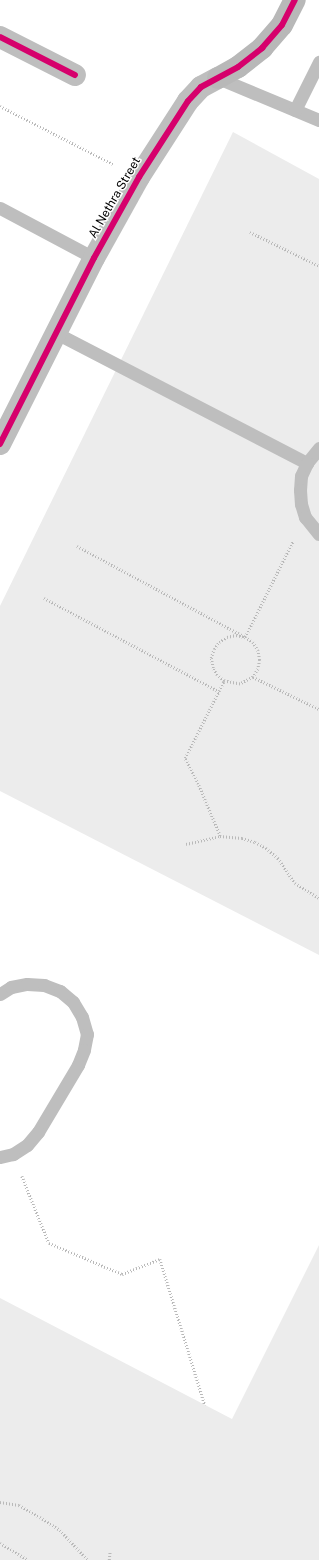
<!DOCTYPE html>
<html>
<head>
<meta charset="utf-8">
<style>
	body { margin:0 }
	#map { position:relative; width:319px; height:1560px; overflow:hidden; background:#fff; font-family:"Public Sans",sans-serif }
	div>[style] { position:absolute }
	.green>* { inset:0; background:#ececec }
	.path>* { height:2.5px; margin-top:-1.25px; transform-origin:0; background:repeating-linear-gradient(90deg,#b9b9b9 0 1px,transparent 0 3px) }
	.lane>* { height:13px; margin:-6.5px; padding:0 6.5px; transform-origin:6.5px; border-radius:6.5px; background:#bebebe }
	.street>* { height:22px; margin:-11px; padding:0 11px; transform-origin:11px; border-radius:11px; background:#bebebe }
	.secondary>* { height:22px; margin:-11px; padding:0 11px; transform-origin:11px; border-radius:11px; background:#b8b8b8 }
	.cycleway>* { height:6px; margin:-3px; padding:0 3px; transform-origin:3px; border-radius:3px; background:#d6006c }
	span { translate:-50% -50%; white-space:nowrap; text-align:center; line-height:1.15; -webkit-text-stroke:3px #fff; paint-order:stroke }
	.street-label { font-size:12px; color:#000 }
</style>
</head>
<body>
<div id="map">
	<div class="green">
		<div style="clip-path:polygon(233px 132px,319px 179px,319px 955px,0 791px,0 606px)"></div>
		<div style="clip-path:polygon(319px 1245px,319px 1560px,0 1560px,0 1298px,232px 1419px)"></div>
	</div>
	<div class="path">
		<div style="left:0;top:106px;width:127px;rotate:27.2deg"></div>
		<div style="left:250px;top:232px;width:77px;rotate:26.2deg"></div>
		<div style="left:77px;top:546px;width:191px;rotate:28.4deg"></div>
		<div style="left:245px;top:637px;width:9px;rotate:32deg"></div>
		<div style="left:253px;top:642px;width:9px;rotate:58deg"></div>
		<div style="left:258px;top:650px;width:10px;rotate:79deg"></div>
		<div style="left:260px;top:660px;width:9px;rotate:103deg"></div>
		<div style="left:258px;top:669px;width:9px;rotate:122deg"></div>
		<div style="left:253px;top:677px;width:15px;rotate:152deg"></div>
		<div style="left:240px;top:684px;width:16px;rotate:-169deg"></div>
		<div style="left:224px;top:681px;width:9px;rotate:-139deg"></div>
		<div style="left:217px;top:675px;width:8px;rotate:-120deg"></div>
		<div style="left:213px;top:668px;width:10px;rotate:-101deg"></div>
		<div style="left:211px;top:658px;width:9px;rotate:-72deg"></div>
		<div style="left:214px;top:649px;width:9px;rotate:-54deg"></div>
		<div style="left:219px;top:642px;width:9px;rotate:-32deg"></div>
		<div style="left:227px;top:637px;width:9px;rotate:-13deg"></div>
		<div style="left:236px;top:635px;width:9px;rotate:13deg"></div>
		<div style="left:44px;top:598px;width:200px;rotate:28.1deg"></div>
		<div style="left:245px;top:637px;width:107px;rotate:-63.4deg"></div>
		<div style="left:253px;top:677px;width:73px;rotate:25.9deg"></div>
		<div style="left:220px;top:836px;width:56px;rotate:-112.9deg"></div>
		<div style="left:198px;top:784px;width:29px;rotate:-117deg"></div>
		<div style="left:185px;top:758px;width:86px;rotate:-63.1deg"></div>
		<div style="left:186px;top:844px;width:35px;rotate:-13deg"></div>
		<div style="left:220px;top:836px;width:22px;rotate:5deg"></div>
		<div style="left:242px;top:838px;width:14px;rotate:17deg"></div>
		<div style="left:255px;top:842px;width:13px;rotate:29deg"></div>
		<div style="left:266px;top:848px;width:16px;rotate:40deg"></div>
		<div style="left:278px;top:858px;width:30px;rotate:56deg"></div>
		<div style="left:295px;top:883px;width:28px;rotate:32deg"></div>
		<div style="left:22px;top:1176px;width:72px;rotate:68.1deg"></div>
		<div style="left:49px;top:1243px;width:79px;rotate:23deg"></div>
		<div style="left:122px;top:1274px;width:41px;rotate:-21.5deg"></div>
		<div style="left:160px;top:1259px;width:153px;rotate:72.9deg"></div>
		<div style="left:0;top:1502px;width:19px;rotate:9deg"></div>
		<div style="left:19px;top:1505px;width:24px;rotate:30deg"></div>
		<div style="left:40px;top:1517px;width:24px;rotate:33deg"></div>
		<div style="left:60px;top:1530px;width:41px;rotate:47deg"></div>
		<div style="left:0;top:1543px;width:33px;rotate:31deg"></div>
		<div style="left:109px;top:1560px;width:9px;rotate:-84deg"></div>
	</div>
	<div class="lane">
		<div style="left:218px;top:78px;width:109px;rotate:22.6deg"></div>
		<div style="left:295px;top:110px;width:54px;rotate:-63.4deg"></div>
		<div style="left:0;top:208px;width:106px;rotate:28deg"></div>
		<div style="left:56px;top:333px;width:283px;rotate:27.4deg"></div>
		<div style="left:319px;top:448px;width:19px;rotate:129deg"></div>
		<div style="left:307px;top:463px;width:14px;rotate:115deg"></div>
		<div style="left:301px;top:476px;width:14px;rotate:94deg"></div>
		<div style="left:300px;top:490px;width:14px;rotate:86deg"></div>
		<div style="left:301px;top:504px;width:14px;rotate:73deg"></div>
		<div style="left:305px;top:517px;width:22px;rotate:51deg"></div>
		<div style="left:0;top:994px;width:13px;rotate:-32deg"></div>
		<div style="left:11px;top:987px;width:16px;rotate:-11deg"></div>
		<div style="left:27px;top:984px;width:17px;rotate:3deg"></div>
		<div style="left:44px;top:985px;width:17px;rotate:21deg"></div>
		<div style="left:60px;top:991px;width:17px;rotate:40deg"></div>
		<div style="left:73px;top:1002px;width:17px;rotate:59deg"></div>
		<div style="left:82px;top:1017px;width:18px;rotate:74deg"></div>
		<div style="left:87px;top:1034px;width:16px;rotate:101deg"></div>
		<div style="left:84px;top:1050px;width:16px;rotate:112deg"></div>
		<div style="left:78px;top:1065px;width:78px;rotate:120.8deg"></div>
		<div style="left:38px;top:1132px;width:17px;rotate:130deg"></div>
		<div style="left:27px;top:1145px;width:17px;rotate:147deg"></div>
		<div style="left:13px;top:1154px;width:13px;rotate:167deg"></div>
	</div>
	<div class="street">
		<div style="left:0;top:37px;width:84px;rotate:26.9deg"></div>
		<div style="left:0;top:444px;width:208px;rotate:-63.2deg"></div>
		<div style="left:94px;top:258px;width:93px;rotate:-60.9deg"></div>
		<div style="left:139px;top:177px;width:90px;rotate:-57.2deg"></div>
		<div style="left:188px;top:101px;width:19px;rotate:-47deg"></div>
		<div style="left:201px;top:87px;width:19px;rotate:-28deg"></div>
	</div>
	<div class="secondary">
		<div style="left:218px;top:78px;width:23px;rotate:-29deg"></div>
		<div style="left:238px;top:67px;width:31px;rotate:-38deg"></div>
		<div style="left:262px;top:48px;width:30px;rotate:-49deg"></div>
		<div style="left:282px;top:25px;width:28px;rotate:-63deg"></div>
	</div>
	<div class="cycleway">
		<div style="left:0;top:37px;width:84px;rotate:26.9deg"></div>
		<div style="left:0;top:444px;width:208px;rotate:-63.2deg"></div>
		<div style="left:94px;top:258px;width:93px;rotate:-60.9deg"></div>
		<div style="left:139px;top:177px;width:90px;rotate:-57.2deg"></div>
		<div style="left:188px;top:101px;width:19px;rotate:-47deg"></div>
		<div style="left:201px;top:87px;width:42px;rotate:-28.4deg"></div>
		<div style="left:238px;top:67px;width:31px;rotate:-38deg"></div>
		<div style="left:262px;top:48px;width:30px;rotate:-49deg"></div>
		<div style="left:282px;top:25px;width:28px;rotate:-63deg"></div>
	</div>
	<div class="street-label">
		<span style="left:115px;top:198px;rotate:-60deg">Al Nethra Street</span>
	</div>
</div>
</body>
</html>
